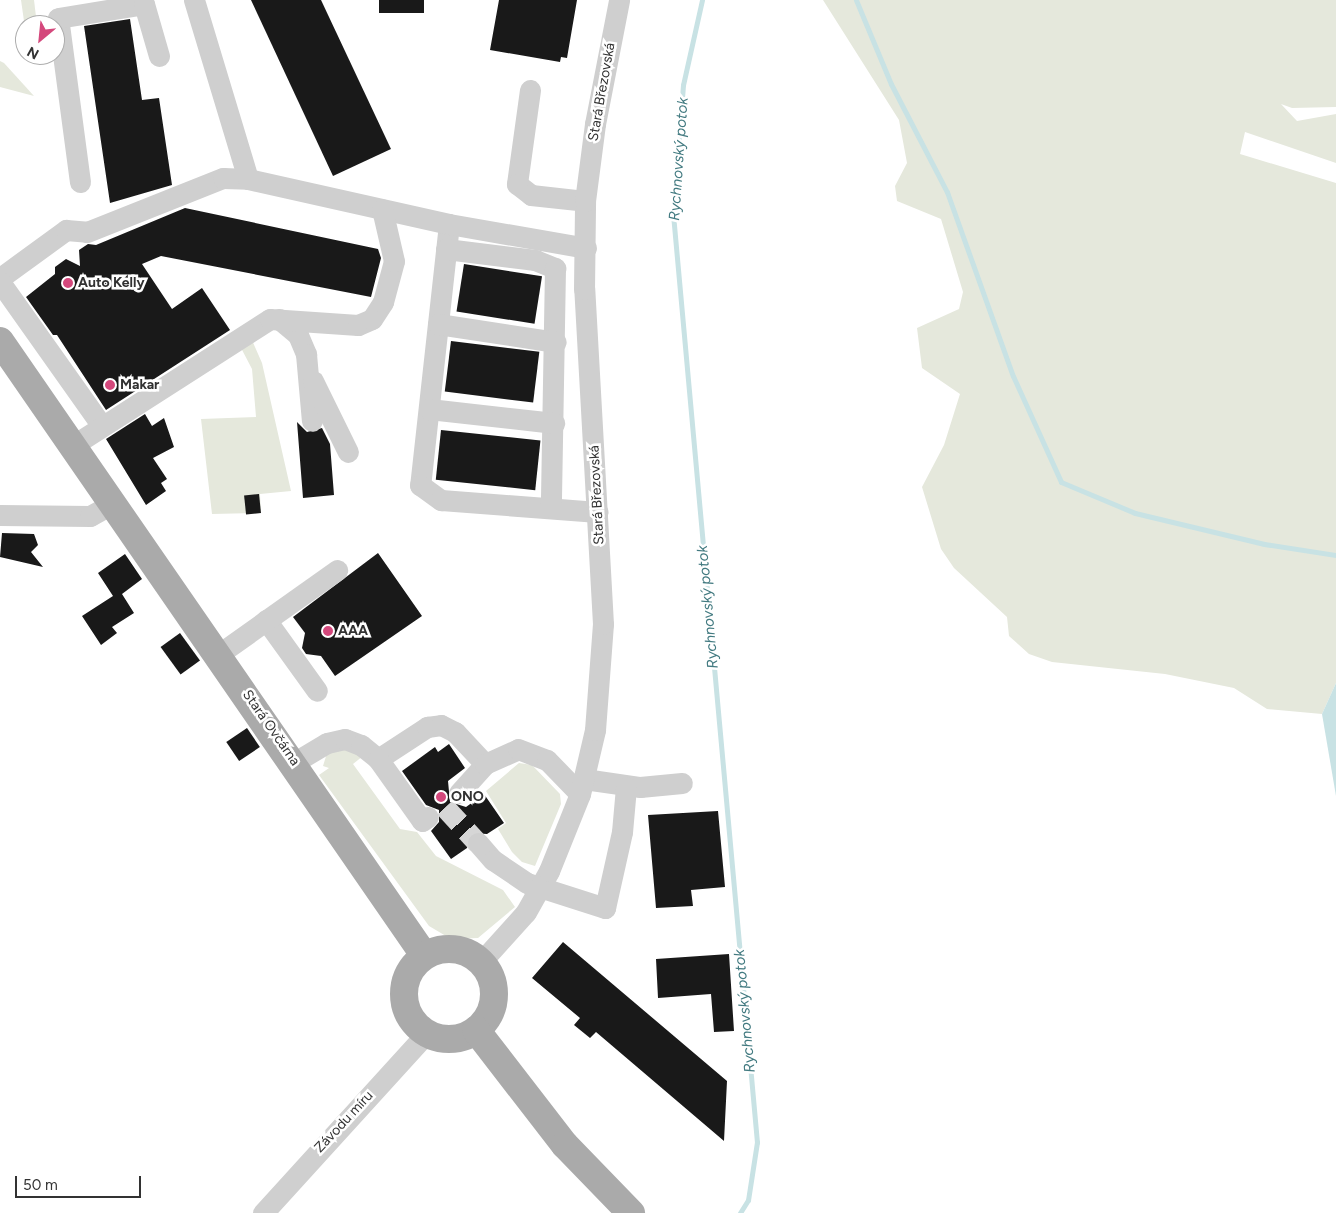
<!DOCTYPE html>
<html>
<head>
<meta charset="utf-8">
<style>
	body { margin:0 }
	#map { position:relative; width:1336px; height:1213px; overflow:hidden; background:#fff; font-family:Figtree,sans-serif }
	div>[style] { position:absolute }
	.green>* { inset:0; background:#e5e8dc }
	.water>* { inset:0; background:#c8e2e4 }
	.stream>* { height:5px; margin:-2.5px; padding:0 2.5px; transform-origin:2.5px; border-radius:2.5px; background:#c8e2e4 }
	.building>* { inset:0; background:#191919; transform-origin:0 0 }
	.minor-tunnel>* { height:21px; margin-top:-10.5px; transform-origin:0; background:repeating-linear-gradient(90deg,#d6d6d6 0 21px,transparent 0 32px) }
	.minor>* { height:21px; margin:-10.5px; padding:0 10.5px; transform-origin:10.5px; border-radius:10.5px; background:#cfcfcf }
	.major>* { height:28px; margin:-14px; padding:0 14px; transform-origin:14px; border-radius:14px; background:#aaa }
	.major>.ring { margin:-14px; padding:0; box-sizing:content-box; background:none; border:28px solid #aaa; border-radius:50% }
	.dots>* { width:14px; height:14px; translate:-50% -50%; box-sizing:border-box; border:2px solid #fff; border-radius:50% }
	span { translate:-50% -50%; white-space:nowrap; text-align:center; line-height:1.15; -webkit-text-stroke:5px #fff; paint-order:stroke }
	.street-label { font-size:14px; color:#323232 }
	.poi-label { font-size:14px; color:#323232; font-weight:700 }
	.left { translate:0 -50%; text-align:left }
	.water-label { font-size:15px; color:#427a80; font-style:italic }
	.north { position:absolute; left:15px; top:15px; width:50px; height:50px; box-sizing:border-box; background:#fff; border:1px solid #adadad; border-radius:50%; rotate:208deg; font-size:14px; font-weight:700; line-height:20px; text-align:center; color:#323232 }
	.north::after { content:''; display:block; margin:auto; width:18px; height:22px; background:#d4487c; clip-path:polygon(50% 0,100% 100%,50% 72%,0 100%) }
	.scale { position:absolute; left:15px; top:1176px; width:126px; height:22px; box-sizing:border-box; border:2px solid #323232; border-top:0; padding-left:6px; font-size:15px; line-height:18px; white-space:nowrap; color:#323232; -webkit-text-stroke:4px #fff; paint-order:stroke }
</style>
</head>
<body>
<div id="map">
	<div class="green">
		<div style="clip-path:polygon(21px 0,34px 0,37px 25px,24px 21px)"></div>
		<div style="clip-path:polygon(823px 0,1336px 0,1336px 107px,1292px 108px,1281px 104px,1297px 121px,1336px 114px,1336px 163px,1245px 132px,1240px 154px,1336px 183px,1336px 683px,1322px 714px,1267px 709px,1234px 688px,1165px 674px,1052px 662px,1029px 654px,1009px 636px,1007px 617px,954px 568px,941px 549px,922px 487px,944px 445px,960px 394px,922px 368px,917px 328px,959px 309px,963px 292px,941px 219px,897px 201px,895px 186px,907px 163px,899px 120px)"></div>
		<div style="clip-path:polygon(0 61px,4px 63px,34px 96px,0 87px)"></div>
		<div style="clip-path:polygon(251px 338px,262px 363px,291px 491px,260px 494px,261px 513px,212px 514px,201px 419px,256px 417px,252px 369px,240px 346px)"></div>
		<div style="clip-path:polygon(341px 748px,363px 756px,353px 764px,400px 829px,417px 832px,436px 856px,503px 890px,515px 907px,478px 938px,451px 939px,429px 926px,319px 775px,329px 768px,323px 766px,327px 753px)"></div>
		<div style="clip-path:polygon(519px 763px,532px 765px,560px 794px,561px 804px,535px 866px,522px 862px,512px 852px,498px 829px,506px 823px,486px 791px)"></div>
	</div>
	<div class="water">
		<div style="clip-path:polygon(1336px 683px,1336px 796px,1322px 714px)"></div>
	</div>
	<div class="stream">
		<div style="left:702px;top:0;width:87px;rotate:102.6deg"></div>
		<div style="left:683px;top:85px;width:129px;rotate:94.4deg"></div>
		<div style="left:673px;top:214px;width:932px;rotate:84.83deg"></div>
		<div style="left:757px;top:1142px;width:59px;rotate:98.8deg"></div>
		<div style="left:748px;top:1200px;width:15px;rotate:122deg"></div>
		<div style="left:856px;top:0;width:91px;rotate:67.4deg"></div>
		<div style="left:891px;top:84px;width:122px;rotate:62.6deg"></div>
		<div style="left:947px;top:192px;width:195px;rotate:70.3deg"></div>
		<div style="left:1013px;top:376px;width:116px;rotate:65.6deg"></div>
		<div style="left:1061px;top:482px;width:80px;rotate:22.7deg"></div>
		<div style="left:1135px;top:513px;width:133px;rotate:13.5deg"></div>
		<div style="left:1264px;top:544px;width:73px;rotate:8.7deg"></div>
	</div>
	<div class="building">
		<div style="clip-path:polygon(251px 0,321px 0,391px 149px,333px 176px)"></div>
		<div style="left:379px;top:0;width:45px;height:13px"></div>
		<div style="clip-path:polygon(499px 0,577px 0,567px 58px,561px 57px,560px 62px,490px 50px)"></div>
		<div style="clip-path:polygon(130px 19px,142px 100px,159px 98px,172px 185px,110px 203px,84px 26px)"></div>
		<div style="clip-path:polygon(185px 208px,378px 249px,381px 258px,371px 297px,161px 256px,142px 264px,172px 309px,202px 288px,230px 330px,106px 410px,57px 335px,53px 335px,26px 297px,55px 274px,55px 267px,66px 259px,80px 266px,79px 250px,88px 244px,96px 245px)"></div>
		<div style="left:464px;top:264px;width:79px;height:48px;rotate:9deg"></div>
		<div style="left:451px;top:341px;width:89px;height:51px;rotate:7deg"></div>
		<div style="clip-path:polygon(145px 414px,152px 426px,164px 418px,174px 447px,153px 458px,167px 479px,161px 483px,166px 491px,146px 505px,106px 439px)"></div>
		<div style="clip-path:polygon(297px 422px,307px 432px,322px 428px,330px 444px,334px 495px,303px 498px)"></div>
		<div style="left:441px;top:430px;width:100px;height:50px;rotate:6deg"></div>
		<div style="left:259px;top:494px;width:19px;height:15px;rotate:84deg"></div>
		<div style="clip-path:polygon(2px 533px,34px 534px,38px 545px,31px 552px,43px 567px,0 557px)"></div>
		<div style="clip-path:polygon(378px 553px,422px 616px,335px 676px,321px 656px,306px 654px,302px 648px,305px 633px,293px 617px)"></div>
		<div style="clip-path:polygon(125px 554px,142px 579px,122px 594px,134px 613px,112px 627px,117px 633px,101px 645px,82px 616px,113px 596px,98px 573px)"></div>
		<div style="left:180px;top:633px;width:34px;height:24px;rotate:54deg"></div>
		<div style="left:247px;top:728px;width:23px;height:25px;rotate:56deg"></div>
		<div style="clip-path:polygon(449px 744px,465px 768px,448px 781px,450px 802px,466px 807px,484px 794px,504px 823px,487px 834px,470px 833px,467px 848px,451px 859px,431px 831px,439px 822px,439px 810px,426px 805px,402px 771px,435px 747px,438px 752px)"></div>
		<div style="clip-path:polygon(718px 811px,725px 887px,691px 890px,693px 906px,656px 908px,648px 815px)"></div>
		<div style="clip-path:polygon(563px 942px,727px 1081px,724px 1141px,596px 1032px,590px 1038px,574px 1025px,580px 1018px,532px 978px)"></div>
		<div style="clip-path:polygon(729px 954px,734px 1031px,714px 1032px,711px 994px,658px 998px,656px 959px)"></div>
	</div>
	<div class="minor-tunnel">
		<div style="left:445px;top:807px;width:49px;rotate:47.5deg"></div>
	</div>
	<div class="minor">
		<div style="left:194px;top:0;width:187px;rotate:73.2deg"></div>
		<div style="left:530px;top:90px;width:95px;rotate:97.9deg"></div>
		<div style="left:517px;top:184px;width:18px;rotate:38deg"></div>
		<div style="left:531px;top:195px;width:54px;rotate:6.3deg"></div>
		<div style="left:80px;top:182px;width:165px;rotate:-97.6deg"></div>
		<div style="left:58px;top:18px;width:87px;rotate:-9.2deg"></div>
		<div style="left:144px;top:4px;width:54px;rotate:73.9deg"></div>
		<div style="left:449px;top:224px;width:263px;rotate:96.3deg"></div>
		<div style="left:420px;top:485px;width:26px;rotate:36deg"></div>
		<div style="left:441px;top:500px;width:157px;rotate:4.4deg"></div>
		<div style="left:446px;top:249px;width:90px;rotate:7deg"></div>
		<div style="left:535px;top:260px;width:22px;rotate:22deg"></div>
		<div style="left:555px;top:268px;width:239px;rotate:91deg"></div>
		<div style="left:0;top:278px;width:82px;rotate:-36deg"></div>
		<div style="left:66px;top:230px;width:21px;rotate:5deg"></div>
		<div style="left:87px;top:232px;width:146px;rotate:-21.7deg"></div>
		<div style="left:223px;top:178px;width:25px;rotate:2deg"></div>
		<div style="left:248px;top:179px;width:206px;rotate:12.6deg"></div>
		<div style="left:449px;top:224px;width:139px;rotate:9.9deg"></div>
		<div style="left:0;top:282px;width:176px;rotate:54.7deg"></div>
		<div style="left:279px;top:319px;width:25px;rotate:40deg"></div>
		<div style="left:298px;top:335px;width:21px;rotate:67deg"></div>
		<div style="left:306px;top:354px;width:67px;rotate:84.9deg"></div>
		<div style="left:438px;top:324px;width:119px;rotate:8.7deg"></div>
		<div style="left:313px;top:381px;width:79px;rotate:63.8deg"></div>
		<div style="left:429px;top:409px;width:126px;rotate:6.4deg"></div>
		<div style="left:72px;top:446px;width:235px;rotate:-32.7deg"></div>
		<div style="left:270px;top:319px;width:88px;rotate:3.9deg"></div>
		<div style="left:358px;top:325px;width:15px;rotate:-23deg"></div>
		<div style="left:372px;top:319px;width:20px;rotate:-57deg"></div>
		<div style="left:383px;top:302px;width:42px;rotate:-75deg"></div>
		<div style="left:394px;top:261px;width:53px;rotate:-103deg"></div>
		<div style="left:0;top:515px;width:90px;rotate:0.6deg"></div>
		<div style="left:90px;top:516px;width:25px;rotate:-29deg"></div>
		<div style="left:266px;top:620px;width:87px;rotate:54.3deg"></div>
		<div style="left:219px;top:654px;width:145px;rotate:-35.4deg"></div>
		<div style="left:378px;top:759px;width:59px;rotate:-33.1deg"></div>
		<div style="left:427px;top:727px;width:14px;rotate:-8deg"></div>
		<div style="left:441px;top:725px;width:16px;rotate:27deg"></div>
		<div style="left:455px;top:732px;width:44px;rotate:46.8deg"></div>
		<div style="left:295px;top:762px;width:37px;rotate:-31deg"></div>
		<div style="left:327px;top:743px;width:18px;rotate:-13deg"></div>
		<div style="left:345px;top:739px;width:17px;rotate:21deg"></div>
		<div style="left:361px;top:745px;width:22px;rotate:39deg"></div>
		<div style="left:378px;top:759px;width:76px;rotate:54.6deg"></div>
		<div style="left:422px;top:821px;width:7px;rotate:-34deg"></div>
		<div style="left:584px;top:779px;width:57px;rotate:8.1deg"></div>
		<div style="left:640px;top:787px;width:42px;rotate:-5.4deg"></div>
		<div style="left:459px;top:793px;width:39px;rotate:-48deg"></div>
		<div style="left:485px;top:764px;width:36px;rotate:-24deg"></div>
		<div style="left:518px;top:749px;width:31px;rotate:21deg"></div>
		<div style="left:547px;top:760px;width:47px;rotate:45.9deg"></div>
		<div style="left:478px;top:843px;width:23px;rotate:49deg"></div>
		<div style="left:493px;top:860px;width:41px;rotate:34.1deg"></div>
		<div style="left:527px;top:883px;width:82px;rotate:17.8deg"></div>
		<div style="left:605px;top:908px;width:78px;rotate:-77.4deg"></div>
		<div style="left:622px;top:832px;width:45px;rotate:-84.9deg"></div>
		<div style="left:481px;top:962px;width:67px;rotate:-48deg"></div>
		<div style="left:526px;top:912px;width:47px;rotate:-60.7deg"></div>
		<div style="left:549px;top:871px;width:83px;rotate:-68.1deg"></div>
		<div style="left:580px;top:794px;width:66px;rotate:-76.8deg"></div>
		<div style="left:595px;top:730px;width:106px;rotate:-85.7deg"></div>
		<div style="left:603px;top:624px;width:336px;rotate:-93.2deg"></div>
		<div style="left:584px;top:289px;width:88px;rotate:-89.3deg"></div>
		<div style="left:585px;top:201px;width:78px;rotate:-82.6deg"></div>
		<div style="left:595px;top:124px;width:126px;rotate:-79deg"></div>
		<div style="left:263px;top:1213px;width:244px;rotate:-47.7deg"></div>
	</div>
	<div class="major">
		<div style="left:0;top:341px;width:746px;rotate:55.37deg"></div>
		<div class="ring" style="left:404px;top:949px;width:62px;height:62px"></div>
		<div style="left:476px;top:1030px;width:145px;rotate:52.3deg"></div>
		<div style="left:565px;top:1145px;width:95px;rotate:45.9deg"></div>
	</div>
	<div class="dots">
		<div style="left:68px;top:283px;background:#d4487c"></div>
		<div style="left:110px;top:385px;background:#d4487c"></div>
		<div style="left:328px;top:631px;background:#d4487c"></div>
		<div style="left:441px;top:797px;background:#d4487c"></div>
	</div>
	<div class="street-label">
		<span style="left:602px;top:92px;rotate:-80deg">Stará Březovská</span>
		<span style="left:597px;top:495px;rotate:-93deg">Stará Březovská</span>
		<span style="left:271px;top:728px;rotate:55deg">Stará Ovčárna</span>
		<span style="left:344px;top:1122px;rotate:-47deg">Závodu míru</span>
	</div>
	<div class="poi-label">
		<span class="left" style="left:78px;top:283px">Auto Kelly</span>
		<span class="left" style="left:120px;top:385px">Makar</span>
		<span class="left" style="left:338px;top:631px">AAA</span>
		<span class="left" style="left:451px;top:797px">ONO</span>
	</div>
	<div class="water-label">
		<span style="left:679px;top:159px;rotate:-86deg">Rychnovský potok</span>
		<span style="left:708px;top:607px;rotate:-95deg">Rychnovský potok</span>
		<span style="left:745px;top:1011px;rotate:-95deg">Rychnovský potok</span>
	</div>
	<div class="north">N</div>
	<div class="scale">50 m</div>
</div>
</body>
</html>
